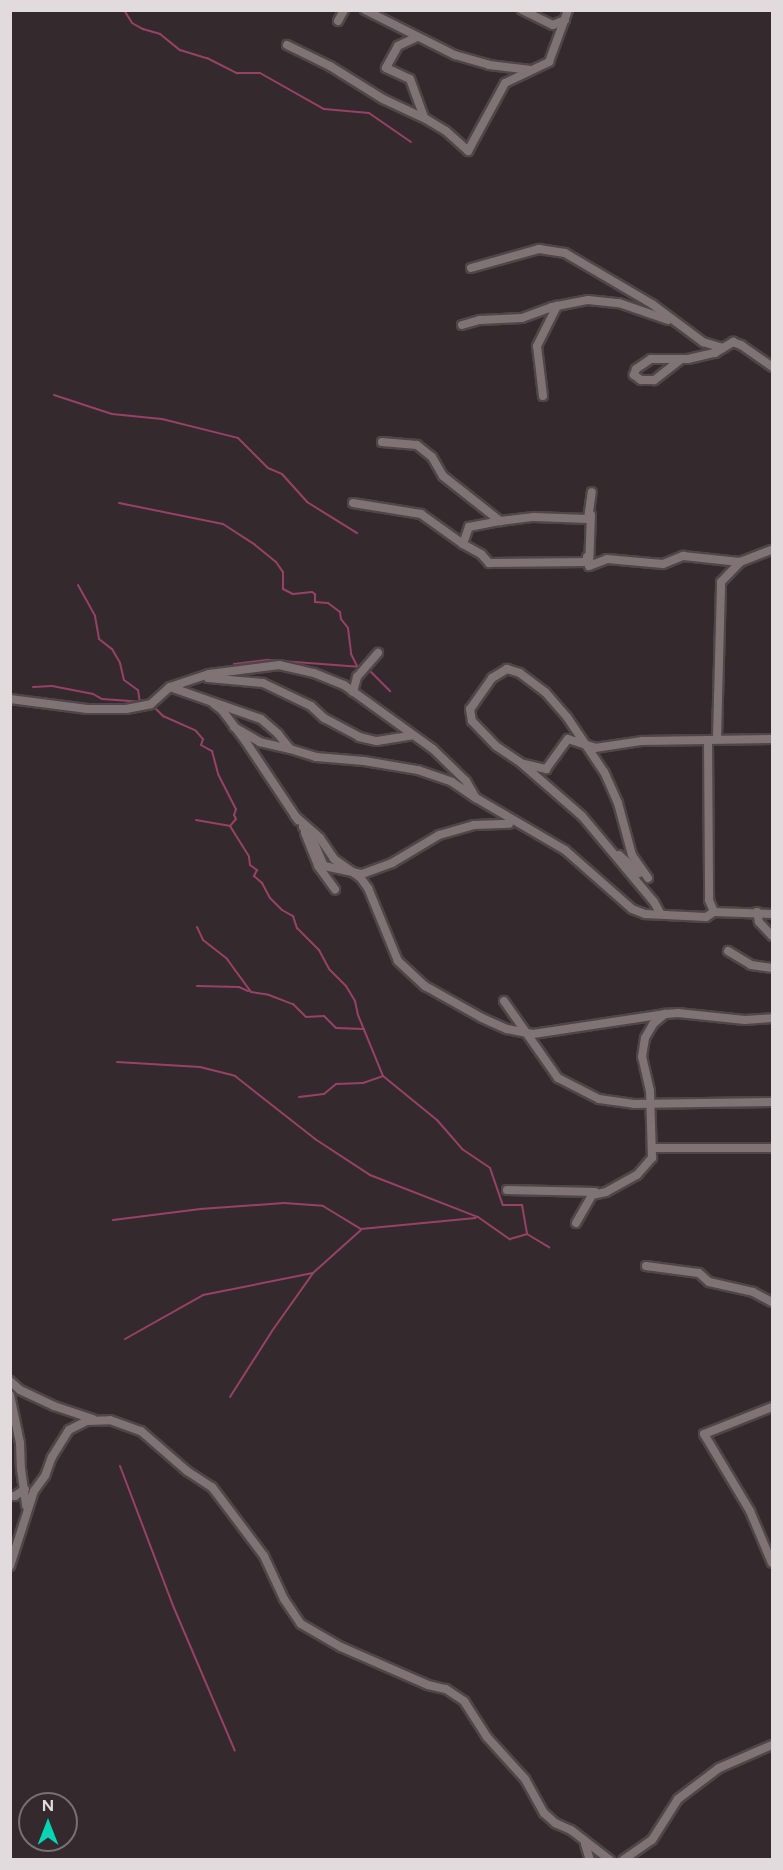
<!DOCTYPE html>
<html>
<head>
<meta charset="utf-8">
<style>
	body { margin:0 }
	#map { position:relative; width:783px; height:1870px; overflow:hidden; background:#34292d; font-family:Figtree,sans-serif }
	div>[style] { position:absolute }
	.stream>* { height:2px; margin:-1px; padding:0 1px; transform-origin:1px; border-radius:1px; background:#974264 }
	.roads { filter:drop-shadow(2px 0 #4f4649) drop-shadow(-2px 0 #4f4649) drop-shadow(0 2px #4f4649) drop-shadow(0 -2px #4f4649) }
	.street>* { height:8px; margin:-4px; padding:0 4px; transform-origin:4px; border-radius:4px; background:#7f7376 }
	span { translate:-50% -50%; white-space:nowrap; text-align:center; line-height:1.15; -webkit-text-stroke:6px #34292d; paint-order:stroke }
	.frame { position:absolute; inset:0; border:12px solid #e2dbdd; pointer-events:none }
	.north { position:absolute; left:18px; top:1792px; width:60px; height:60px; box-sizing:border-box; background:#34292d; border:2px solid #7a7073; border-radius:50%; rotate:0deg; font-size:16px; font-weight:700; line-height:24px; text-align:center; color:#e2dbdd }
	.north::after { content:''; display:block; margin:auto; width:21px; height:27px; background:#06d5b6; clip-path:polygon(50% 0,100% 100%,50% 72%,0 100%) }
</style>
</head>
<body>
<div id="map">
	<div class="stream">
		<div style="left:124px;top:10px;width:15px;rotate:58deg"></div>
		<div style="left:132px;top:23px;width:13px;rotate:29deg"></div>
		<div style="left:143px;top:29px;width:18px;rotate:16deg"></div>
		<div style="left:160px;top:34px;width:26px;rotate:39deg"></div>
		<div style="left:180px;top:50px;width:28px;rotate:17deg"></div>
		<div style="left:207px;top:58px;width:34px;rotate:27deg"></div>
		<div style="left:237px;top:73px;width:23px"></div>
		<div style="left:260px;top:73px;width:73px;rotate:29.4deg"></div>
		<div style="left:324px;top:109px;width:45px;rotate:5.1deg"></div>
		<div style="left:369px;top:113px;width:51px;rotate:34.6deg"></div>
		<div style="left:54px;top:395px;width:61px;rotate:18.1deg"></div>
		<div style="left:112px;top:414px;width:50px;rotate:5.7deg"></div>
		<div style="left:162px;top:419px;width:78px;rotate:14deg"></div>
		<div style="left:238px;top:438px;width:42px;rotate:45deg"></div>
		<div style="left:268px;top:468px;width:15px;rotate:23deg"></div>
		<div style="left:282px;top:474px;width:38px;rotate:48deg"></div>
		<div style="left:307px;top:502px;width:59px;rotate:31.8deg"></div>
		<div style="left:119px;top:503px;width:106px;rotate:11.4deg"></div>
		<div style="left:223px;top:524px;width:38px;rotate:33deg"></div>
		<div style="left:255px;top:545px;width:27px;rotate:39deg"></div>
		<div style="left:276px;top:562px;width:12px;rotate:55deg"></div>
		<div style="left:283px;top:572px;width:17px;rotate:90deg"></div>
		<div style="left:283px;top:589px;width:11px;rotate:27deg"></div>
		<div style="left:293px;top:594px;width:19px;rotate:-6deg"></div>
		<div style="left:312px;top:592px;width:4px;rotate:34deg"></div>
		<div style="left:315px;top:594px;width:8px;rotate:90deg"></div>
		<div style="left:315px;top:602px;width:13px;rotate:4deg"></div>
		<div style="left:328px;top:603px;width:15px;rotate:37deg"></div>
		<div style="left:340px;top:612px;width:7px;rotate:82deg"></div>
		<div style="left:341px;top:619px;width:11px;rotate:52deg"></div>
		<div style="left:348px;top:628px;width:26px;rotate:83deg"></div>
		<div style="left:351px;top:654px;width:13px;rotate:63deg"></div>
		<div style="left:78px;top:585px;width:35px;rotate:61deg"></div>
		<div style="left:95px;top:616px;width:23px;rotate:80deg"></div>
		<div style="left:99px;top:639px;width:16px;rotate:38deg"></div>
		<div style="left:112px;top:649px;width:16px;rotate:60deg"></div>
		<div style="left:120px;top:663px;width:17px;rotate:77deg"></div>
		<div style="left:124px;top:680px;width:17px;rotate:36deg"></div>
		<div style="left:138px;top:690px;width:12px;rotate:81deg"></div>
		<div style="left:234px;top:664px;width:34px;rotate:-7deg"></div>
		<div style="left:268px;top:660px;width:94px;rotate:4.3deg"></div>
		<div style="left:369px;top:670px;width:30px;rotate:45deg"></div>
		<div style="left:33px;top:687px;width:19px;rotate:-3deg"></div>
		<div style="left:52px;top:686px;width:42px;rotate:11deg"></div>
		<div style="left:93px;top:694px;width:10px;rotate:29deg"></div>
		<div style="left:102px;top:699px;width:39px;rotate:4deg"></div>
		<div style="left:152px;top:705px;width:16px;rotate:45deg"></div>
		<div style="left:163px;top:716px;width:36px;rotate:24deg"></div>
		<div style="left:196px;top:731px;width:11px;rotate:49deg"></div>
		<div style="left:203px;top:739px;width:6px;rotate:108deg"></div>
		<div style="left:201px;top:745px;width:13px;rotate:29deg"></div>
		<div style="left:212px;top:751px;width:24px;rotate:75deg"></div>
		<div style="left:218px;top:774px;width:39px;rotate:63deg"></div>
		<div style="left:236px;top:809px;width:6px;rotate:108deg"></div>
		<div style="left:234px;top:815px;width:4px;rotate:63deg"></div>
		<div style="left:236px;top:819px;width:9px;rotate:131deg"></div>
		<div style="left:196px;top:820px;width:35px;rotate:10deg"></div>
		<div style="left:230px;top:826px;width:36px;rotate:58deg"></div>
		<div style="left:249px;top:857px;width:8px;rotate:83deg"></div>
		<div style="left:250px;top:865px;width:9px;rotate:36deg"></div>
		<div style="left:257px;top:870px;width:7px;rotate:117deg"></div>
		<div style="left:254px;top:876px;width:11px;rotate:41deg"></div>
		<div style="left:262px;top:883px;width:17px;rotate:62deg"></div>
		<div style="left:270px;top:898px;width:17px;rotate:45deg"></div>
		<div style="left:282px;top:910px;width:13px;rotate:29deg"></div>
		<div style="left:293px;top:916px;width:13px;rotate:72deg"></div>
		<div style="left:297px;top:928px;width:31px;rotate:45deg"></div>
		<div style="left:319px;top:950px;width:21px;rotate:62deg"></div>
		<div style="left:329px;top:969px;width:24px;rotate:45deg"></div>
		<div style="left:346px;top:986px;width:17px;rotate:59deg"></div>
		<div style="left:355px;top:1001px;width:14px;rotate:78deg"></div>
		<div style="left:358px;top:1015px;width:66px;rotate:67.7deg"></div>
		<div style="left:197px;top:927px;width:14px;rotate:65deg"></div>
		<div style="left:203px;top:940px;width:31px;rotate:38deg"></div>
		<div style="left:227px;top:959px;width:41px;rotate:54deg"></div>
		<div style="left:251px;top:992px;width:18px;rotate:9deg"></div>
		<div style="left:269px;top:995px;width:26px;rotate:21deg"></div>
		<div style="left:293px;top:1004px;width:18px;rotate:45deg"></div>
		<div style="left:306px;top:1017px;width:18px;rotate:-3deg"></div>
		<div style="left:324px;top:1016px;width:17px;rotate:45deg"></div>
		<div style="left:336px;top:1028px;width:28px;rotate:2deg"></div>
		<div style="left:197px;top:986px;width:42px;rotate:1.4deg"></div>
		<div style="left:239px;top:987px;width:10px;rotate:24deg"></div>
		<div style="left:117px;top:1062px;width:83px;rotate:3.4deg"></div>
		<div style="left:200px;top:1067px;width:36px;rotate:14deg"></div>
		<div style="left:235px;top:1076px;width:102px;rotate:38.2deg"></div>
		<div style="left:315px;top:1139px;width:66px;rotate:33.2deg"></div>
		<div style="left:370px;top:1175px;width:116px;rotate:21.3deg"></div>
		<div style="left:478px;top:1217px;width:39px;rotate:35deg"></div>
		<div style="left:510px;top:1239px;width:18px;rotate:-16deg"></div>
		<div style="left:527px;top:1234px;width:26px;rotate:31deg"></div>
		<div style="left:299px;top:1097px;width:25px;rotate:-7deg"></div>
		<div style="left:324px;top:1094px;width:16px;rotate:-40deg"></div>
		<div style="left:336px;top:1084px;width:27px;rotate:-2deg"></div>
		<div style="left:363px;top:1083px;width:21px;rotate:-19deg"></div>
		<div style="left:383px;top:1076px;width:70px;rotate:39.2deg"></div>
		<div style="left:437px;top:1120px;width:38px;rotate:49deg"></div>
		<div style="left:462px;top:1149px;width:34px;rotate:34deg"></div>
		<div style="left:490px;top:1168px;width:39px;rotate:71deg"></div>
		<div style="left:503px;top:1205px;width:19px"></div>
		<div style="left:522px;top:1205px;width:29px;rotate:80deg"></div>
		<div style="left:113px;top:1220px;width:88px;rotate:-7.2deg"></div>
		<div style="left:200px;top:1209px;width:84px;rotate:-4.1deg"></div>
		<div style="left:284px;top:1203px;width:39px;rotate:4deg"></div>
		<div style="left:323px;top:1206px;width:44px;rotate:31.2deg"></div>
		<div style="left:361px;top:1229px;width:115px;rotate:-5.5deg"></div>
		<div style="left:125px;top:1339px;width:90px;rotate:-29.4deg"></div>
		<div style="left:203px;top:1295px;width:112px;rotate:-11.3deg"></div>
		<div style="left:313px;top:1273px;width:64px;rotate:-41.9deg"></div>
		<div style="left:230px;top:1397px;width:78px;rotate:-57.5deg"></div>
		<div style="left:272px;top:1331px;width:71px;rotate:-54.7deg"></div>
		<div style="left:120px;top:1466px;width:152px;rotate:69.2deg"></div>
		<div style="left:174px;top:1608px;width:155px;rotate:66.9deg"></div>
	</div>
	<div class="roads">
		<div class="street">
			<div style="left:365px;top:10px;width:101px;rotate:26.6deg"></div>
			<div style="left:455px;top:55px;width:35px;rotate:16deg"></div>
			<div style="left:489px;top:65px;width:42px;rotate:6.8deg"></div>
			<div style="left:522px;top:10px;width:34px;rotate:26deg"></div>
			<div style="left:553px;top:25px;width:13px;rotate:-23deg"></div>
			<div style="left:338px;top:21px;width:13px;rotate:-61deg"></div>
			<div style="left:417px;top:37px;width:21px;rotate:155deg"></div>
			<div style="left:398px;top:46px;width:25px;rotate:119deg"></div>
			<div style="left:386px;top:68px;width:26px;rotate:25deg"></div>
			<div style="left:410px;top:79px;width:40px;rotate:69.8deg"></div>
			<div style="left:287px;top:45px;width:48px;rotate:26deg"></div>
			<div style="left:330px;top:66px;width:62px;rotate:31.9deg"></div>
			<div style="left:383px;top:99px;width:47px;rotate:24.9deg"></div>
			<div style="left:426px;top:119px;width:23px;rotate:31deg"></div>
			<div style="left:446px;top:131px;width:30px;rotate:42deg"></div>
			<div style="left:468px;top:151px;width:77px;rotate:-61.4deg"></div>
			<div style="left:505px;top:83px;width:49px;rotate:-25.5deg"></div>
			<div style="left:549px;top:62px;width:55px;rotate:-69.9deg"></div>
			<div style="left:471px;top:268px;width:71px;rotate:-15.6deg"></div>
			<div style="left:539px;top:249px;width:26px;rotate:9deg"></div>
			<div style="left:565px;top:253px;width:101px;rotate:30.4deg"></div>
			<div style="left:652px;top:304px;width:64px;rotate:36.7deg"></div>
			<div style="left:703px;top:342px;width:21px;rotate:17deg"></div>
			<div style="left:723px;top:348px;width:12px;rotate:-31deg"></div>
			<div style="left:733px;top:342px;width:9px;rotate:21deg"></div>
			<div style="left:741px;top:345px;width:38px;rotate:35deg"></div>
			<div style="left:462px;top:325px;width:19px;rotate:-16deg"></div>
			<div style="left:480px;top:320px;width:42px;rotate:-2.7deg"></div>
			<div style="left:522px;top:318px;width:32px;rotate:-20deg"></div>
			<div style="left:552px;top:307px;width:37px;rotate:-11deg"></div>
			<div style="left:588px;top:300px;width:31px;rotate:6deg"></div>
			<div style="left:619px;top:303px;width:52px;rotate:19.1deg"></div>
			<div style="left:680px;top:360px;width:33px;rotate:142deg"></div>
			<div style="left:654px;top:380px;width:13px;rotate:180deg"></div>
			<div style="left:641px;top:380px;width:9px;rotate:-144deg"></div>
			<div style="left:634px;top:375px;width:6px;rotate:-72deg"></div>
			<div style="left:636px;top:369px;width:18px;rotate:-34deg"></div>
			<div style="left:651px;top:359px;width:37px"></div>
			<div style="left:688px;top:359px;width:28px;rotate:-13deg"></div>
			<div style="left:715px;top:353px;width:9px;rotate:-32deg"></div>
			<div style="left:543px;top:396px;width:50px;rotate:-96.8deg"></div>
			<div style="left:537px;top:346px;width:45px;rotate:-63.4deg"></div>
			<div style="left:382px;top:442px;width:35px;rotate:5deg"></div>
			<div style="left:417px;top:445px;width:19px;rotate:39deg"></div>
			<div style="left:432px;top:457px;width:22px;rotate:60deg"></div>
			<div style="left:443px;top:476px;width:73px;rotate:38.3deg"></div>
			<div style="left:353px;top:503px;width:69px;rotate:9.2deg"></div>
			<div style="left:421px;top:514px;width:52px;rotate:35.5deg"></div>
			<div style="left:463px;top:544px;width:18px;rotate:-71deg"></div>
			<div style="left:469px;top:527px;width:32px;rotate:-11deg"></div>
			<div style="left:500px;top:521px;width:34px;rotate:-7deg"></div>
			<div style="left:534px;top:517px;width:54px;rotate:2.1deg"></div>
			<div style="left:588px;top:519px;width:27px;rotate:-82deg"></div>
			<div style="left:591px;top:515px;width:51px;rotate:92.2deg"></div>
			<div style="left:589px;top:566px;width:19px;rotate:-21deg"></div>
			<div style="left:607px;top:559px;width:56px;rotate:5.1deg"></div>
			<div style="left:663px;top:564px;width:22px;rotate:-22deg"></div>
			<div style="left:683px;top:556px;width:57px;rotate:6deg"></div>
			<div style="left:740px;top:562px;width:34px;rotate:-21deg"></div>
			<div style="left:463px;top:544px;width:21px;rotate:29deg"></div>
			<div style="left:481px;top:554px;width:12px;rotate:48deg"></div>
			<div style="left:489px;top:563px;width:98px;rotate:-0.6deg"></div>
			<div style="left:587px;top:562px;width:5px;rotate:-90deg"></div>
			<div style="left:208px;top:678px;width:55px;rotate:5.2deg"></div>
			<div style="left:263px;top:683px;width:53px;rotate:25.6deg"></div>
			<div style="left:311px;top:706px;width:18px;rotate:43deg"></div>
			<div style="left:324px;top:718px;width:40px;rotate:28deg"></div>
			<div style="left:359px;top:737px;width:18px;rotate:13deg"></div>
			<div style="left:377px;top:741px;width:36px;rotate:-9deg"></div>
			<div style="left:170px;top:687px;width:41px;rotate:-18.4deg"></div>
			<div style="left:209px;top:674px;width:71px;rotate:-7.3deg"></div>
			<div style="left:279px;top:665px;width:36px;rotate:13deg"></div>
			<div style="left:314px;top:673px;width:32px;rotate:22deg"></div>
			<div style="left:344px;top:685px;width:110px;rotate:35.7deg"></div>
			<div style="left:433px;top:749px;width:46px;rotate:44.1deg"></div>
			<div style="left:466px;top:781px;width:20px;rotate:60deg"></div>
			<div style="left:476px;top:798px;width:103px;rotate:30.3deg"></div>
			<div style="left:565px;top:850px;width:89px;rotate:41.4deg"></div>
			<div style="left:632px;top:909px;width:14px;rotate:21deg"></div>
			<div style="left:645px;top:914px;width:61px;rotate:2.8deg"></div>
			<div style="left:706px;top:917px;width:9px;rotate:-32deg"></div>
			<div style="left:714px;top:912px;width:58px;rotate:2deg"></div>
			<div style="left:353px;top:692px;width:16px;rotate:-75deg"></div>
			<div style="left:357px;top:677px;width:32px;rotate:-49deg"></div>
			<div style="left:10px;top:699px;width:78px;rotate:7.4deg"></div>
			<div style="left:87px;top:709px;width:39px"></div>
			<div style="left:126px;top:709px;width:25px;rotate:-11deg"></div>
			<div style="left:151px;top:704px;width:25px;rotate:-42deg"></div>
			<div style="left:170px;top:687px;width:96px;rotate:19.4deg"></div>
			<div style="left:261px;top:719px;width:23px;rotate:41deg"></div>
			<div style="left:278px;top:734px;width:19px;rotate:51deg"></div>
			<div style="left:290px;top:749px;width:31px;rotate:-167deg"></div>
			<div style="left:260px;top:742px;width:30px;rotate:-150deg"></div>
			<div style="left:214px;top:704px;width:10px;rotate:37deg"></div>
			<div style="left:222px;top:710px;width:40px;rotate:53deg"></div>
			<div style="left:246px;top:742px;width:94px;rotate:56.3deg"></div>
			<div style="left:717px;top:738px;width:156px;rotate:-88.5deg"></div>
			<div style="left:721px;top:582px;width:28px;rotate:-46deg"></div>
			<div style="left:708px;top:740px;width:160px;rotate:89.6deg"></div>
			<div style="left:709px;top:900px;width:13px;rotate:67deg"></div>
			<div style="left:290px;top:749px;width:27px;rotate:17deg"></div>
			<div style="left:316px;top:757px;width:48px;rotate:4.8deg"></div>
			<div style="left:364px;top:761px;width:55px;rotate:9.5deg"></div>
			<div style="left:418px;top:770px;width:36px;rotate:19deg"></div>
			<div style="left:452px;top:782px;width:27px;rotate:34deg"></div>
			<div style="left:524px;top:764px;width:23px;rotate:13deg"></div>
			<div style="left:546px;top:769px;width:37px;rotate:-54deg"></div>
			<div style="left:568px;top:739px;width:28px;rotate:18deg"></div>
			<div style="left:595px;top:748px;width:48px;rotate:-8.5deg"></div>
			<div style="left:642px;top:741px;width:130px;rotate:-0.9deg"></div>
			<div style="left:295px;top:816px;width:33px;rotate:41deg"></div>
			<div style="left:320px;top:838px;width:25px;rotate:56deg"></div>
			<div style="left:334px;top:859px;width:32px;rotate:35deg"></div>
			<div style="left:360px;top:877px;width:14px;rotate:54deg"></div>
			<div style="left:368px;top:888px;width:79px;rotate:67.7deg"></div>
			<div style="left:398px;top:961px;width:37px;rotate:43deg"></div>
			<div style="left:425px;top:986px;width:65px;rotate:29.3deg"></div>
			<div style="left:482px;top:1018px;width:27px;rotate:24deg"></div>
			<div style="left:507px;top:1029px;width:26px;rotate:11deg"></div>
			<div style="left:533px;top:1034px;width:134px;rotate:-8.6deg"></div>
			<div style="left:303px;top:827px;width:14px;rotate:51deg"></div>
			<div style="left:312px;top:838px;width:30px;rotate:67deg"></div>
			<div style="left:324px;top:866px;width:39px;rotate:12deg"></div>
			<div style="left:362px;top:874px;width:32px;rotate:-20deg"></div>
			<div style="left:392px;top:863px;width:55px;rotate:-30.8deg"></div>
			<div style="left:439px;top:835px;width:36px;rotate:-16deg"></div>
			<div style="left:474px;top:825px;width:35px;rotate:-2deg"></div>
			<div style="left:305px;top:833px;width:35px;rotate:68deg"></div>
			<div style="left:318px;top:866px;width:29px;rotate:54deg"></div>
			<div style="left:619px;top:855px;width:27px;rotate:42deg"></div>
			<div style="left:648px;top:878px;width:28px;rotate:-125deg"></div>
			<div style="left:632px;top:855px;width:54px;rotate:-105.1deg"></div>
			<div style="left:618px;top:803px;width:34px;rotate:-114deg"></div>
			<div style="left:604px;top:772px;width:66px;rotate:-123.9deg"></div>
			<div style="left:567px;top:717px;width:33px;rotate:-131deg"></div>
			<div style="left:545px;top:692px;width:31px;rotate:-143deg"></div>
			<div style="left:520px;top:673px;width:14px;rotate:-163deg"></div>
			<div style="left:507px;top:669px;width:17px;rotate:149deg"></div>
			<div style="left:492px;top:678px;width:38px;rotate:125deg"></div>
			<div style="left:470px;top:709px;width:12px;rotate:81deg"></div>
			<div style="left:472px;top:721px;width:35px;rotate:46deg"></div>
			<div style="left:496px;top:746px;width:30px;rotate:34deg"></div>
			<div style="left:521px;top:763px;width:81px;rotate:41deg"></div>
			<div style="left:582px;top:816px;width:112px;rotate:50.1deg"></div>
			<div style="left:654px;top:902px;width:13px;rotate:61deg"></div>
			<div style="left:757px;top:912px;width:10px;rotate:79deg"></div>
			<div style="left:759px;top:922px;width:19px;rotate:47deg"></div>
			<div style="left:728px;top:951px;width:27px;rotate:31deg"></div>
			<div style="left:751px;top:965px;width:21px;rotate:8deg"></div>
			<div style="left:504px;top:1001px;width:94px;rotate:55deg"></div>
			<div style="left:558px;top:1078px;width:46px;rotate:27.1deg"></div>
			<div style="left:599px;top:1099px;width:35px;rotate:8deg"></div>
			<div style="left:634px;top:1104px;width:138px;rotate:-0.8deg"></div>
			<div style="left:653px;top:1148px;width:119px"></div>
			<div style="left:507px;top:1190px;width:88px;rotate:1.3deg"></div>
			<div style="left:576px;top:1223px;width:32px;rotate:-60deg"></div>
			<div style="left:592px;top:1195px;width:14px;rotate:-12deg"></div>
			<div style="left:606px;top:1192px;width:35px;rotate:-29deg"></div>
			<div style="left:637px;top:1175px;width:23px;rotate:-49deg"></div>
			<div style="left:652px;top:1158px;width:67px;rotate:-91.7deg"></div>
			<div style="left:650px;top:1091px;width:35px;rotate:-103deg"></div>
			<div style="left:642px;top:1057px;width:19px;rotate:-81deg"></div>
			<div style="left:645px;top:1038px;width:16px;rotate:-60deg"></div>
			<div style="left:653px;top:1024px;width:16px;rotate:-40deg"></div>
			<div style="left:665px;top:1014px;width:13px;rotate:-4deg"></div>
			<div style="left:678px;top:1013px;width:67px;rotate:6deg"></div>
			<div style="left:745px;top:1020px;width:27px;rotate:-4deg"></div>
			<div style="left:646px;top:1266px;width:53px;rotate:7.5deg"></div>
			<div style="left:699px;top:1273px;width:13px;rotate:42deg"></div>
			<div style="left:709px;top:1282px;width:45px;rotate:12.8deg"></div>
			<div style="left:753px;top:1292px;width:21px;rotate:28deg"></div>
			<div style="left:10px;top:1381px;width:13px;rotate:42deg"></div>
			<div style="left:20px;top:1390px;width:38px;rotate:25deg"></div>
			<div style="left:54px;top:1406px;width:41px;rotate:18.4deg"></div>
			<div style="left:10px;top:1395px;width:49px;rotate:78.2deg"></div>
			<div style="left:20px;top:1443px;width:26px;rotate:88deg"></div>
			<div style="left:21px;top:1469px;width:37px;rotate:82deg"></div>
			<div style="left:772px;top:1407px;width:73px;rotate:158.3deg"></div>
			<div style="left:704px;top:1434px;width:90px;rotate:59.1deg"></div>
			<div style="left:750px;top:1511px;width:56px;rotate:67.1deg"></div>
			<div style="left:10px;top:1496px;width:5px"></div>
			<div style="left:15px;top:1496px;width:12px;rotate:-35deg"></div>
			<div style="left:10px;top:1566px;width:79px;rotate:-72.3deg"></div>
			<div style="left:34px;top:1491px;width:19px;rotate:-54deg"></div>
			<div style="left:45px;top:1476px;width:20px;rotate:-70deg"></div>
			<div style="left:52px;top:1457px;width:32px;rotate:-58deg"></div>
			<div style="left:69px;top:1430px;width:20px;rotate:-27deg"></div>
			<div style="left:87px;top:1421px;width:23px;rotate:-2deg"></div>
			<div style="left:110px;top:1420px;width:33px;rotate:20deg"></div>
			<div style="left:141px;top:1431px;width:61px;rotate:41deg"></div>
			<div style="left:187px;top:1471px;width:30px;rotate:33deg"></div>
			<div style="left:212px;top:1487px;width:86px;rotate:53deg"></div>
			<div style="left:264px;top:1556px;width:47px;rotate:65.1deg"></div>
			<div style="left:284px;top:1599px;width:30px;rotate:56deg"></div>
			<div style="left:301px;top:1624px;width:46px;rotate:29.9deg"></div>
			<div style="left:341px;top:1647px;width:95px;rotate:23.6deg"></div>
			<div style="left:428px;top:1685px;width:18px;rotate:13deg"></div>
			<div style="left:446px;top:1689px;width:22px;rotate:34deg"></div>
			<div style="left:464px;top:1701px;width:43px;rotate:57.4deg"></div>
			<div style="left:487px;top:1737px;width:57px;rotate:47.9deg"></div>
			<div style="left:525px;top:1779px;width:39px;rotate:61deg"></div>
			<div style="left:544px;top:1813px;width:15px;rotate:42deg"></div>
			<div style="left:555px;top:1823px;width:17px;rotate:24deg"></div>
			<div style="left:571px;top:1830px;width:49px;rotate:37.6deg"></div>
			<div style="left:585px;top:1844px;width:17px;rotate:73deg"></div>
			<div style="left:623px;top:1860px;width:35px;rotate:-35deg"></div>
			<div style="left:652px;top:1840px;width:49px;rotate:-57.6deg"></div>
			<div style="left:678px;top:1799px;width:51px;rotate:-37.1deg"></div>
			<div style="left:719px;top:1768px;width:58px;rotate:-23.5deg"></div>
		</div>
	</div>
	<div class="frame"></div>
	<div class="north">N</div>
</div>
</body>
</html>
